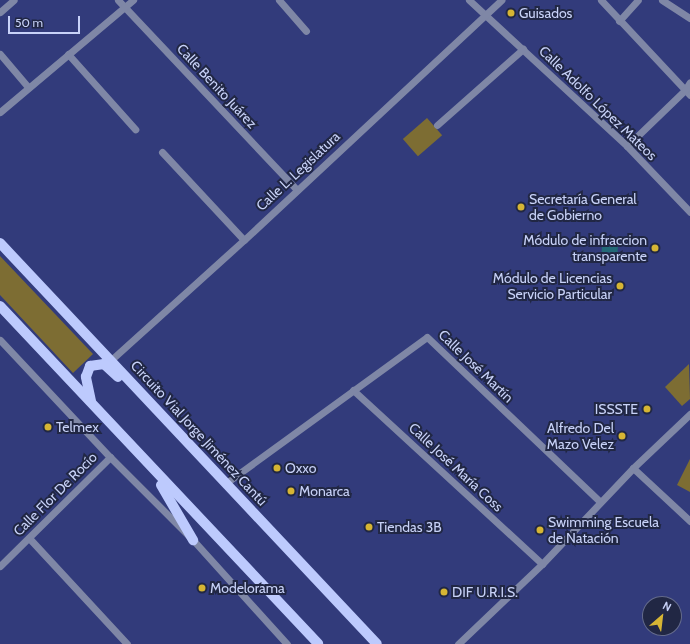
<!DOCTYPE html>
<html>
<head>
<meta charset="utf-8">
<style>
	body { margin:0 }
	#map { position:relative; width:690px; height:644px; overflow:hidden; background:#323b7b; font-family:Cabin,sans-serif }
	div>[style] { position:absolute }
	.green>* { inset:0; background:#7d6d33; transform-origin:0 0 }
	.water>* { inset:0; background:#226977; transform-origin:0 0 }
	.minor>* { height:7px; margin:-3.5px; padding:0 3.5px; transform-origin:3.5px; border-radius:3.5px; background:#7f87a6 }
	.major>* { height:10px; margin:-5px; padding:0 5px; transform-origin:5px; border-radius:5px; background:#bdcafd }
	.dots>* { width:11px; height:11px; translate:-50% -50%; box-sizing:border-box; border:2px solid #212744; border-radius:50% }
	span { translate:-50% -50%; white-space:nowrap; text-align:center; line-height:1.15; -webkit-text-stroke:4px #212744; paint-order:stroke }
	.poi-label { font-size:14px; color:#c8d2f8 }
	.left { translate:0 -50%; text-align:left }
	.right { translate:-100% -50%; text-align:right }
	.street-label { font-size:14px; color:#c8d2f8 }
	.north { position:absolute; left:642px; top:596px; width:40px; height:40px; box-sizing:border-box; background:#212744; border:1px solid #646b8c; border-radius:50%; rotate:28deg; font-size:11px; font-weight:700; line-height:16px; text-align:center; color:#c8d2f8 }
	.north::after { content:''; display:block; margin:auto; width:14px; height:18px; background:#d6b534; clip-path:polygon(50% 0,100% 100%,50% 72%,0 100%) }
	.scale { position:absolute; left:8px; top:16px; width:72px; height:18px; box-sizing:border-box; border:2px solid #c8d2f8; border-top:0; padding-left:5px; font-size:12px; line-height:14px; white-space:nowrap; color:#c8d2f8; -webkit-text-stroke:3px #212744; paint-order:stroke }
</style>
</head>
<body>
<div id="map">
	<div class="green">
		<div style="left:427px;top:118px;width:23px;height:32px;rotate:49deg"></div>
		<div style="clip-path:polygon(0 256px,93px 354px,73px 373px,0 295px)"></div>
		<div style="clip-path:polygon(689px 364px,690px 399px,682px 406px,665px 387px)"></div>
		<div style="clip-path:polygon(690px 459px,690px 492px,677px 485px)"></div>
	</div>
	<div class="water">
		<div style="left:602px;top:246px;width:16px;height:6px;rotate:4deg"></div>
	</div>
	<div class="minor">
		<div style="left:118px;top:0;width:261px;rotate:46.7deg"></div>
		<div style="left:279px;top:0;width:41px;rotate:48.9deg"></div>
		<div style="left:469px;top:0;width:215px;rotate:42.7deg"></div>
		<div style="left:627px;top:146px;width:91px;rotate:46.3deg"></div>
		<div style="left:601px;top:0;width:130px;rotate:46.9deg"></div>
		<div style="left:662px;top:0;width:33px;rotate:33deg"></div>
		<div style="left:0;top:12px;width:18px;rotate:-41deg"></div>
		<div style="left:619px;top:21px;width:28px;rotate:-48deg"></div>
		<div style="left:0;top:54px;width:43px;rotate:49.7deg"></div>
		<div style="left:68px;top:54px;width:101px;rotate:48.2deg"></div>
		<div style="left:0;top:112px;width:174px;rotate:-40.1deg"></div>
		<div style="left:437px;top:125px;width:115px;rotate:-41.5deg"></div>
		<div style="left:627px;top:146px;width:81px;rotate:-44deg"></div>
		<div style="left:685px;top:90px;width:9px;rotate:-58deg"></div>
		<div style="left:162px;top:152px;width:120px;rotate:47deg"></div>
		<div style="left:0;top:340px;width:161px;rotate:46.8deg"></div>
		<div style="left:110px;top:457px;width:117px;rotate:45deg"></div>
		<div style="left:193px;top:540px;width:140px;rotate:47.9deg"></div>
		<div style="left:111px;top:360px;width:179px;rotate:-42.1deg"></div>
		<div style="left:244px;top:240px;width:352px;rotate:-43deg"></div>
		<div style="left:353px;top:390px;width:257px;rotate:42.6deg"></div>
		<div style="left:633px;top:468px;width:78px;rotate:42.9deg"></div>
		<div style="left:226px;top:483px;width:248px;rotate:-36deg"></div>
		<div style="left:427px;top:337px;width:239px;rotate:43.6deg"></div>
		<div style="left:29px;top:538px;width:144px;rotate:47.2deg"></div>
		<div style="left:0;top:566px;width:155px;rotate:-44.7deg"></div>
		<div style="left:458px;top:644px;width:116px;rotate:-43.6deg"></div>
		<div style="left:542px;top:564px;width:132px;rotate:-46.5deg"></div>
		<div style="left:633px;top:468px;width:79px;rotate:-43.5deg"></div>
	</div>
	<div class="major">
		<div style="left:0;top:243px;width:550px;rotate:46.77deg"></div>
		<div style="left:0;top:306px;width:464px;rotate:46.7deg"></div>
		<div style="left:91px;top:401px;width:25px;rotate:-102deg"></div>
		<div style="left:86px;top:377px;width:12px;rotate:-70deg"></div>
		<div style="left:90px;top:366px;width:14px;rotate:-8deg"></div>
		<div style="left:104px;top:364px;width:19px;rotate:43deg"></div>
		<div style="left:161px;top:485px;width:64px;rotate:59.8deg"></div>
	</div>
	<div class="dots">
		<div style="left:511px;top:13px;background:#d6b534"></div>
		<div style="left:521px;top:207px;background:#d6b534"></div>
		<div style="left:655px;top:248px;background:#d6b534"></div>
		<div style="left:620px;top:286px;background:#d6b534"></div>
		<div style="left:647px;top:409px;background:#d6b534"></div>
		<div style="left:48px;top:427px;background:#d6b534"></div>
		<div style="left:622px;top:436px;background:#d6b534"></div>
		<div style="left:277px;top:468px;background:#d6b534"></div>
		<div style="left:291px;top:491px;background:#d6b534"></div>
		<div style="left:369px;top:527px;background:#d6b534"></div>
		<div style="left:540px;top:530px;background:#d6b534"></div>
		<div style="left:202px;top:588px;background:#d6b534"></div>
		<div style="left:444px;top:592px;background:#d6b534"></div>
	</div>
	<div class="poi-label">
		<span class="left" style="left:519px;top:13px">Guisados</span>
		<span class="left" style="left:529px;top:207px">Secretaría General<br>de Gobierno</span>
		<span class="right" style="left:647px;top:248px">Módulo de infraccion<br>transparente</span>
		<span class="right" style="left:612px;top:286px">Módulo de Licencias<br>Servicio Particular</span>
		<span class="right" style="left:638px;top:409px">ISSSTE</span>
		<span class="left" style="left:56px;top:427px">Telmex</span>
		<span class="right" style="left:614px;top:436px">Alfredo Del<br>Mazo Velez</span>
		<span class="left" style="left:285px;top:468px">Oxxo</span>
		<span class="left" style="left:299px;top:491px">Monarca</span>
		<span class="left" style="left:548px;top:530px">Swimming Escuela<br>de Natación</span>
		<span class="left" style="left:377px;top:527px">Tiendas 3B</span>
		<span class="left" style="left:210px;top:588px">Modelorama</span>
		<span class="left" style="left:452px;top:592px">DIF U.R.I.S.</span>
	</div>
	<div class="street-label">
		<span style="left:217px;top:86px;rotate:47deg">Calle Benito Juárez</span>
		<span style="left:598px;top:103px;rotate:44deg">Calle Adolfo López Mateos</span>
		<span style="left:298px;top:171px;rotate:-43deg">Calle L. Legislatura</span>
		<span style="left:476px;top:366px;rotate:44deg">Calle José Martín</span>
		<span style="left:199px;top:433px;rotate:47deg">Circuito Vial Jorge Jiménez Cantú</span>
		<span style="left:456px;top:467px;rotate:43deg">Calle José María Coss</span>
		<span style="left:55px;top:494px;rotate:-45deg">Calle Flor De Rocío</span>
	</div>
	<div class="north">N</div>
	<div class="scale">50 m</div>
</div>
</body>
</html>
